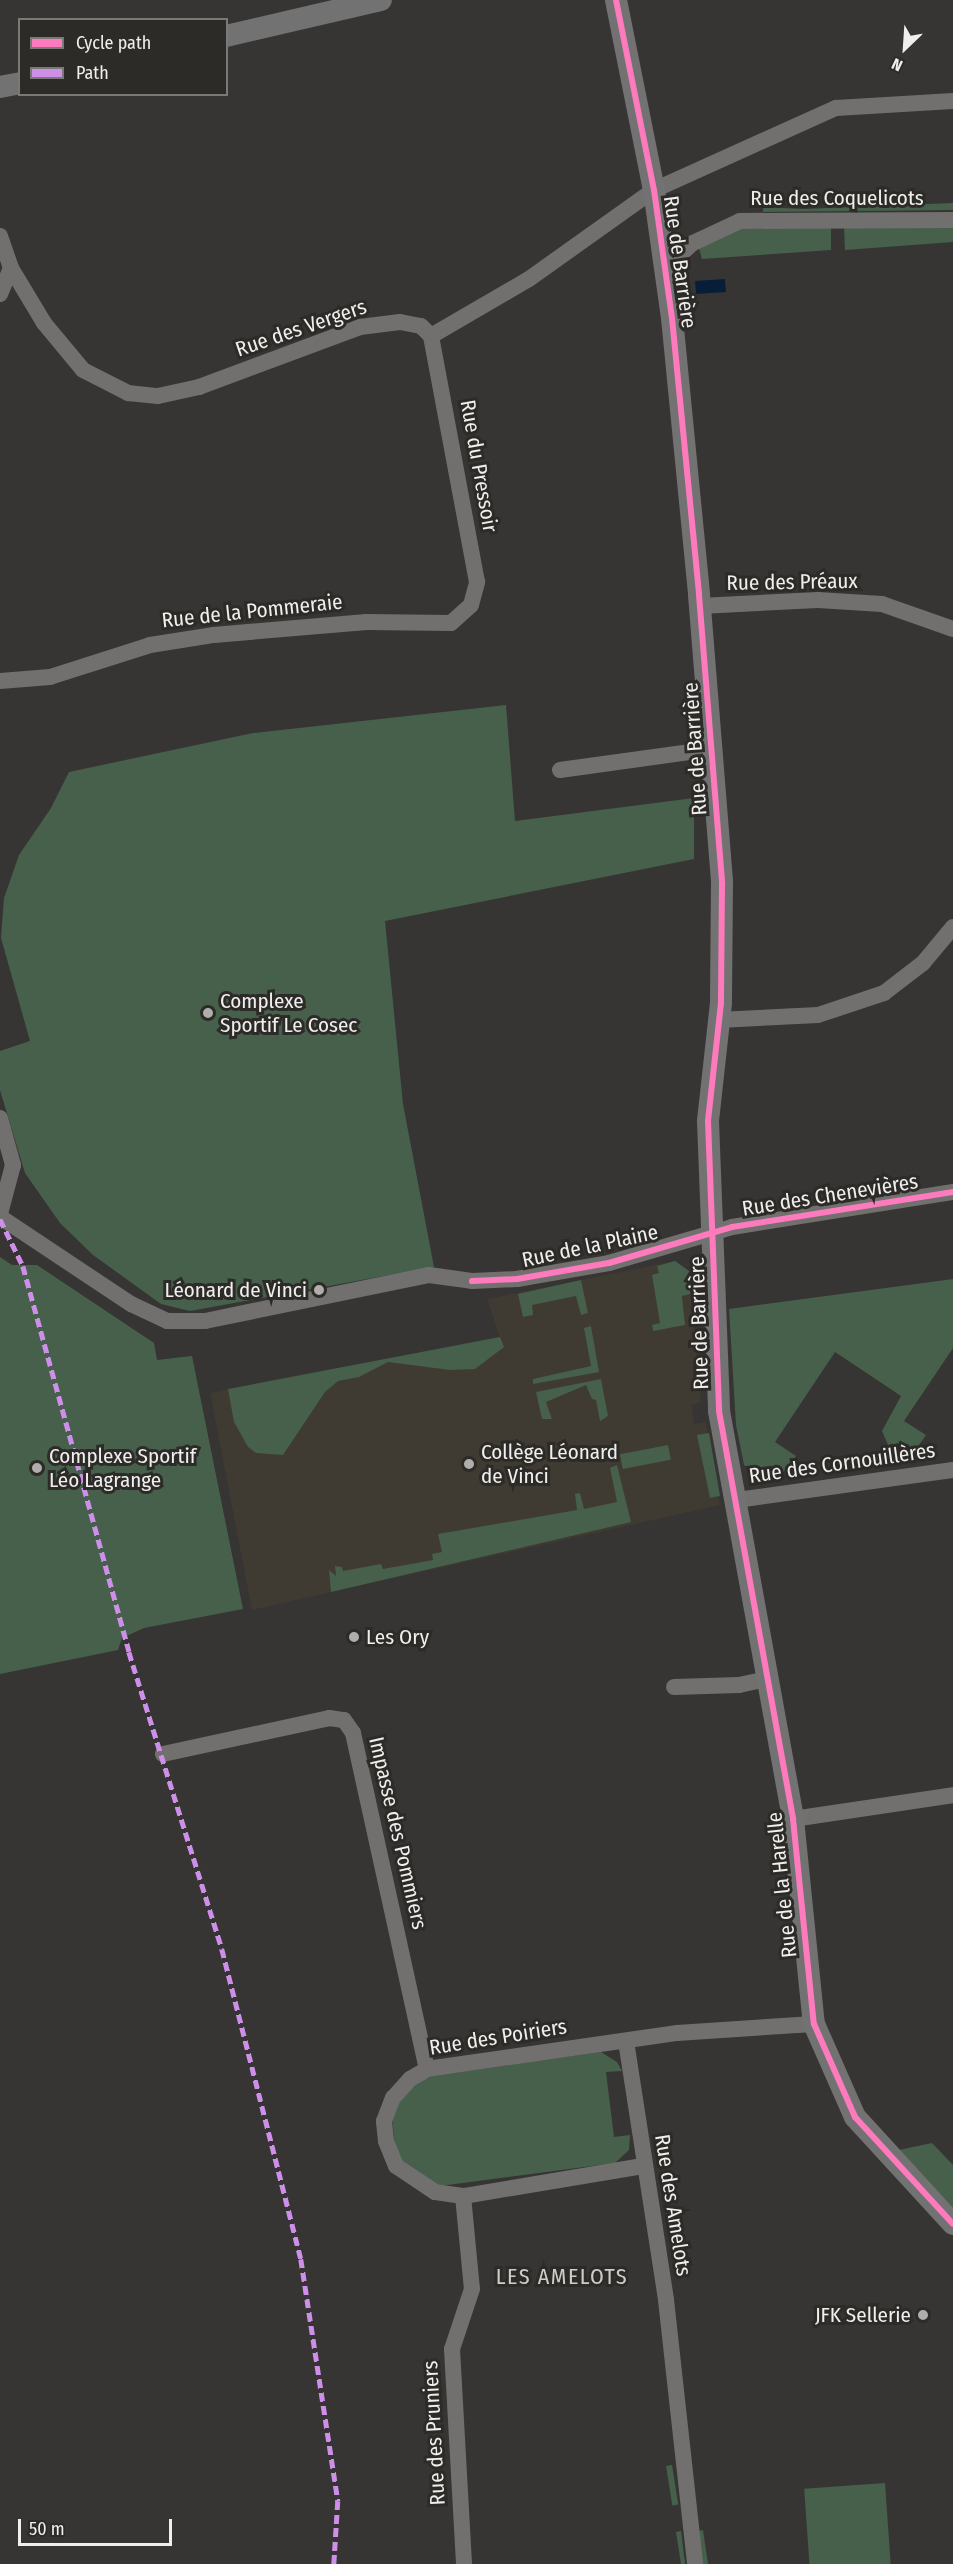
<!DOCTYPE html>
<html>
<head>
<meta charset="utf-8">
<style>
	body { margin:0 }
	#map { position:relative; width:953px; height:2564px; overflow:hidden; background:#363533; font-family:"Fira Sans Condensed",sans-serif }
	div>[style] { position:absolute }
	.built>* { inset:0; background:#3f3a32 }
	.green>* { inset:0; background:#46604b; transform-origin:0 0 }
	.water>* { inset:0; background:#081e38; transform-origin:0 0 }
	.street>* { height:16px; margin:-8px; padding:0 8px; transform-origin:8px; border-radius:8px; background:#71706f }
	.secondary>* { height:22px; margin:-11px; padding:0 11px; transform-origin:11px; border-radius:11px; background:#737272 }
	.quiet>* { height:4.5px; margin-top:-2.25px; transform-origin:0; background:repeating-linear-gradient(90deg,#ce8fe9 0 9px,transparent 0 13.5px) }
	.cycleway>* { height:6px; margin:-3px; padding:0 3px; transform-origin:3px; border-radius:3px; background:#fd7abc }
	.dots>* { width:16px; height:16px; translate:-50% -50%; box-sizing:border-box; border:3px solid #2d2b28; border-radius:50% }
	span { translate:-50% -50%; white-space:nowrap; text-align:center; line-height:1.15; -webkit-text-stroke:6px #2d2b28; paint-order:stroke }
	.street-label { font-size:21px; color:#f0efed }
	.poi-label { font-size:21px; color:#f0efed }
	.left { translate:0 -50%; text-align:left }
	.right { translate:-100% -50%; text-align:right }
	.neighbourhood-label { font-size:22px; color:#cfcdc9; letter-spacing:1.5px }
	.legend { position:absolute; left:18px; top:18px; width:210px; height:78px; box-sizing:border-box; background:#2d2b28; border:2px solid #7b7977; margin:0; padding:8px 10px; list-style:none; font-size:18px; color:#f0efed }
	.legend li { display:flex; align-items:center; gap:12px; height:30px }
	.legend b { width:30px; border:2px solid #7b7977 }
	.north { position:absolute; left:875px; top:18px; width:60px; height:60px; -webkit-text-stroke:4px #2d2b28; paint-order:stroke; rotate:205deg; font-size:16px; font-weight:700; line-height:24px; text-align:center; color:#f0efed }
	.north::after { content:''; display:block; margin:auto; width:21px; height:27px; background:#f0efed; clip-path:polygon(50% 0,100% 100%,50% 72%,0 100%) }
	.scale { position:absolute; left:18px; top:2519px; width:154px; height:27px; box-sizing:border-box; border:3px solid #f0efed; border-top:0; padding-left:8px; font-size:18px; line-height:21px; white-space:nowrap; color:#f0efed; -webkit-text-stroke:4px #2d2b28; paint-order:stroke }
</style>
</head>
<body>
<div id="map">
	<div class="built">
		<div style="clip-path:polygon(675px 1261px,689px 1271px,701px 1402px,692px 1405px,694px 1424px,706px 1422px,720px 1505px,252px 1610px,210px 1393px,500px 1337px,487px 1299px)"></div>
	</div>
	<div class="green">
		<div style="clip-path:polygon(953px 203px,953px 210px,763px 212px,763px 207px,803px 209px)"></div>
		<div style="clip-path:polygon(953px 226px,953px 242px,845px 250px,844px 227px)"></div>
		<div style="clip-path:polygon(831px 228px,831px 250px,702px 259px,698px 245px,737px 229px)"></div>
		<div style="clip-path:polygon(506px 705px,515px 821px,694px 798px,694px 859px,385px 921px,403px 1104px,434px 1267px,190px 1311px,161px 1304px,93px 1255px,60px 1223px,25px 1173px,0 1090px,0 1051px,30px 1041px,1px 938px,4px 898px,19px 855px,51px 808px,69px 772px,253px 733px)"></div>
		<div style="clip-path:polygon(0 1257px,12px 1265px,37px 1265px,154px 1343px,157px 1360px,192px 1356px,243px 1609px,144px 1628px,122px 1638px,118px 1650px,0 1674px)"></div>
		<div style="clip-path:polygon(675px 1261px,689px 1271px,690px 1294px,682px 1296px,685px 1325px,653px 1331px,652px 1325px,660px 1323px,652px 1275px,659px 1273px,657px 1266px)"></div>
		<div style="clip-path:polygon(953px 1279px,953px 1348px,904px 1421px,926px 1435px,908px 1461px,892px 1454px,882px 1431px,901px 1396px,835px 1352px,775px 1442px,796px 1456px,782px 1474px,761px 1475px,744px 1465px,736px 1425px,729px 1309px)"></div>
		<div style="clip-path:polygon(581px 1280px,588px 1313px,581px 1315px,576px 1296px,532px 1305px,533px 1315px,523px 1317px,518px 1294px)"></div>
		<div style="clip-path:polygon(591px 1326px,599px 1372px,533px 1384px,533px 1379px,591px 1366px,584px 1328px)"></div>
		<div style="clip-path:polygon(500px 1337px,504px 1347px,475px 1369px,450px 1370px,388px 1362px,359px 1377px,338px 1381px,325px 1392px,283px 1455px,256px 1453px,248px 1447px,234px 1422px,228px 1389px)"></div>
		<div style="clip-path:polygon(601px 1379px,608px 1416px,600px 1421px,596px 1400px,592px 1399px,586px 1385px,546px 1402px,552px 1419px,542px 1419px,536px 1392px)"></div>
		<div style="clip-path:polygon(709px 1433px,720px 1496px,710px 1498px,697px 1435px)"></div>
		<div style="left:668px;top:1445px;width:15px;height:49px;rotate:79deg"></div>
		<div style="clip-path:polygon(617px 1465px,631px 1522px,331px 1592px,329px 1570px,336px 1576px,335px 1566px,342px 1567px,343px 1571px,381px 1564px,383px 1569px,433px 1560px,432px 1554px,442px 1552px,438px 1534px,577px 1510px,575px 1494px,580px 1493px,584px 1509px,617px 1502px,610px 1468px)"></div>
		<div style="clip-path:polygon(601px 2052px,617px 2062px,622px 2071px,606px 2072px,614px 2137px,630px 2135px,629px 2150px,615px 2163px,440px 2186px,396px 2157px,392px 2118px,397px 2105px,417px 2082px,433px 2076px)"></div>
		<div style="clip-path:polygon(932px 2143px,953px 2165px,953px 2208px,899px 2150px)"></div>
		<div style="left:672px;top:2465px;width:40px;height:6px;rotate:81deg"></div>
		<div style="left:885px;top:2483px;width:81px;height:81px;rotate:86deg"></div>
		<div style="clip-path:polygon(703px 2530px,708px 2564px,702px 2564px,698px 2531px)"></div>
		<div style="clip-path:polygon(681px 2531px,685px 2563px,685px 2564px,681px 2564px,676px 2532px)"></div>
	</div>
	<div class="water">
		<div style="left:725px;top:279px;width:13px;height:30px;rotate:86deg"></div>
	</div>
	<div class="street">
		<div style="left:0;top:236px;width:34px;rotate:71deg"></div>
		<div style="left:11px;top:268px;width:64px;rotate:59deg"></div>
		<div style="left:44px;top:323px;width:61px;rotate:50.3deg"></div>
		<div style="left:83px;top:370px;width:51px;rotate:27.1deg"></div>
		<div style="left:128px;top:393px;width:30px;rotate:6deg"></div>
		<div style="left:158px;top:396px;width:42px;rotate:-12.4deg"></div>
		<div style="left:199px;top:387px;width:172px;rotate:-20.4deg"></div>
		<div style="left:360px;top:327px;width:40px;rotate:-7.1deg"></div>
		<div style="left:400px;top:322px;width:21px;rotate:11deg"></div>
		<div style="left:421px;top:326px;width:14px;rotate:45deg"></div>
		<div style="left:431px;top:336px;width:113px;rotate:-30.2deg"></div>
		<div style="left:529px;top:279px;width:153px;rotate:-35.5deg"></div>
		<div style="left:654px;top:190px;width:200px;rotate:-24.3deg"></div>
		<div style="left:836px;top:108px;width:117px;rotate:-3.4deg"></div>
		<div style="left:664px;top:269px;width:39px;rotate:-42deg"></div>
		<div style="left:693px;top:243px;width:52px;rotate:-25.1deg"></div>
		<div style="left:740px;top:221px;width:213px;rotate:-0.3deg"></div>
		<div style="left:0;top:294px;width:28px;rotate:-67deg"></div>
		<div style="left:700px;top:606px;width:118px;rotate:-2.9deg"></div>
		<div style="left:818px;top:600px;width:64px;rotate:3.6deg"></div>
		<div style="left:882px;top:604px;width:75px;rotate:19.4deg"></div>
		<div style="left:0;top:681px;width:50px;rotate:-4.6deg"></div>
		<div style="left:50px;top:677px;width:105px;rotate:-17.7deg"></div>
		<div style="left:150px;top:645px;width:65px;rotate:-8.9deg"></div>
		<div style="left:214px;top:635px;width:153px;rotate:-4.9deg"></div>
		<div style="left:366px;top:622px;width:85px;rotate:0.7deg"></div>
		<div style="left:451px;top:623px;width:27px;rotate:-42deg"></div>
		<div style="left:471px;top:605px;width:24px;rotate:-75deg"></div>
		<div style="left:477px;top:582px;width:250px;rotate:-100.6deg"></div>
		<div style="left:560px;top:770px;width:152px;rotate:-7.9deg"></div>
		<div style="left:718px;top:1020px;width:100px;rotate:-2.9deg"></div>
		<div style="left:818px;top:1015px;width:70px;rotate:-18.4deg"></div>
		<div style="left:884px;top:993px;width:49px;rotate:-37.6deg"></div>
		<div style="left:923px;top:963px;width:47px;rotate:-50.2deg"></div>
		<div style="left:0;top:1118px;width:49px;rotate:74.5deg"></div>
		<div style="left:13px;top:1165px;width:51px;rotate:104.9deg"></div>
		<div style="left:0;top:1217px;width:157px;rotate:33.6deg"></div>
		<div style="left:131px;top:1304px;width:40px;rotate:25deg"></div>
		<div style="left:167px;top:1321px;width:38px"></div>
		<div style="left:205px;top:1321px;width:229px;rotate:-11.6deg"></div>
		<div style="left:429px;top:1275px;width:43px;rotate:7.9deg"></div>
		<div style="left:472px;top:1281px;width:45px;rotate:-2.5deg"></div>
		<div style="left:517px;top:1279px;width:93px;rotate:-9.9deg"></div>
		<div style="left:609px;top:1263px;width:128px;rotate:-16.3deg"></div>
		<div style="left:732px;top:1227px;width:224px;rotate:-9deg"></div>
		<div style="left:737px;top:1500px;width:218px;rotate:-7.9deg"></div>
		<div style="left:674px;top:1687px;width:65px;rotate:-1.8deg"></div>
		<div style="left:739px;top:1685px;width:30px;rotate:-12deg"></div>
		<div style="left:163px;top:1754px;width:170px;rotate:-12.2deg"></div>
		<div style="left:329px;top:1718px;width:15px;rotate:8deg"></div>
		<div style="left:344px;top:1720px;width:16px;rotate:55deg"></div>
		<div style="left:353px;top:1733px;width:344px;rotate:77.6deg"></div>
		<div style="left:793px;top:1819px;width:162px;rotate:-8.5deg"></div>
		<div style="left:626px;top:2041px;width:262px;rotate:81.2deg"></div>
		<div style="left:666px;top:2300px;width:266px;rotate:83.7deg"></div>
		<div style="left:643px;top:2166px;width:182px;rotate:170.5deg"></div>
		<div style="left:463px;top:2196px;width:28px;rotate:-172deg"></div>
		<div style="left:435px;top:2192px;width:47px;rotate:-146.3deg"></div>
		<div style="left:396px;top:2166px;width:27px;rotate:-112deg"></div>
		<div style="left:386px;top:2141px;width:20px;rotate:-96deg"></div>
		<div style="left:384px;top:2121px;width:25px;rotate:-69deg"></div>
		<div style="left:393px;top:2098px;width:25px;rotate:-48deg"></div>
		<div style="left:410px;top:2079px;width:20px;rotate:-30deg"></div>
		<div style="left:427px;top:2069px;width:253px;rotate:-8.2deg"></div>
		<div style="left:677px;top:2033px;width:137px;rotate:-3.8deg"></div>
		<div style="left:463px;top:2196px;width:93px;rotate:84.5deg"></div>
		<div style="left:472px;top:2289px;width:63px;rotate:108.4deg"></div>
		<div style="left:452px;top:2349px;width:215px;rotate:86.8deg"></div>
	</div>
	<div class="secondary">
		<div style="left:616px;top:0;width:194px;rotate:78.7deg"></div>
		<div style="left:654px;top:190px;width:129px;rotate:82deg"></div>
		<div style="left:672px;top:318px;width:278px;rotate:84.4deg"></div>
		<div style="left:699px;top:595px;width:289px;rotate:85.4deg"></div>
		<div style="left:722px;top:883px;width:120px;rotate:90.5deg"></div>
		<div style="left:721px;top:1003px;width:119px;rotate:96.3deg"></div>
		<div style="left:708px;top:1121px;width:290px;rotate:87.8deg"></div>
		<div style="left:719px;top:1411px;width:415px;rotate:79.7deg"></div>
		<div style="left:793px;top:1819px;width:206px;rotate:84.2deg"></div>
		<div style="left:814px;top:2024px;width:102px;rotate:66.2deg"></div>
		<div style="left:855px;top:2117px;width:145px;rotate:47.5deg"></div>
		<div style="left:226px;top:36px;width:159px;rotate:-13.1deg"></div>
		<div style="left:0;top:87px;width:20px;rotate:-11deg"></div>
	</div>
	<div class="quiet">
		<div style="left:0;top:1219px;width:52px;rotate:63.9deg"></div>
		<div style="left:23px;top:1266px;width:400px;rotate:74.6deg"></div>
		<div style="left:129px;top:1652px;width:311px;rotate:72.6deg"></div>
		<div style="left:222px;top:1949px;width:320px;rotate:75.7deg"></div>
		<div style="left:301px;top:2259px;width:245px;rotate:81.3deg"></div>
		<div style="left:338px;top:2501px;width:63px;rotate:93.6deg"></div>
	</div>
	<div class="cycleway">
		<div style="left:616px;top:0;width:194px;rotate:78.7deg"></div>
		<div style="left:654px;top:190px;width:129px;rotate:82deg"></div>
		<div style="left:672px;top:318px;width:278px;rotate:84.4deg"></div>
		<div style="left:699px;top:595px;width:289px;rotate:85.4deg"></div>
		<div style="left:722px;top:883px;width:120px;rotate:90.5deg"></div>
		<div style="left:721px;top:1003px;width:119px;rotate:96.3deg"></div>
		<div style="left:708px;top:1121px;width:290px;rotate:87.8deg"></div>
		<div style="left:719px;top:1411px;width:415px;rotate:79.7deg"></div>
		<div style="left:793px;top:1819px;width:206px;rotate:84.2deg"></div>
		<div style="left:814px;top:2024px;width:102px;rotate:66.2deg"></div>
		<div style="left:855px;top:2117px;width:145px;rotate:47.5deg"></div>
		<div style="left:472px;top:1281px;width:45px;rotate:-2.5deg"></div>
		<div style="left:517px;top:1279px;width:93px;rotate:-9.9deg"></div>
		<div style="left:609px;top:1263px;width:128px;rotate:-16.3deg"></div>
		<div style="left:732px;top:1227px;width:224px;rotate:-9deg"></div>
	</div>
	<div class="dots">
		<div style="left:208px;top:1013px;background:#afaeac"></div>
		<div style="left:319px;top:1290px;background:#afaeac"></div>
		<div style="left:469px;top:1464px;background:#afaeac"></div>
		<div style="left:37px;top:1468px;background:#afaeac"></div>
		<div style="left:354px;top:1637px;background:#afaeac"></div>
		<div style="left:923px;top:2315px;background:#afaeac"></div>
	</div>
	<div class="street-label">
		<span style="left:837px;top:198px">Rue des Coquelicots</span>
		<span style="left:680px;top:262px;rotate:82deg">Rue de Barrière</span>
		<span style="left:301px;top:328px;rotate:-19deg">Rue des Vergers</span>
		<span style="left:479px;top:466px;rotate:80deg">Rue du Pressoir</span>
		<span style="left:792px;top:582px;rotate:-1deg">Rue des Préaux</span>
		<span style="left:252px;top:611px;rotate:-6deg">Rue de la Pommeraie</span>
		<span style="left:695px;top:749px;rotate:-94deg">Rue de Barrière</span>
		<span style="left:830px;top:1195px;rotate:-9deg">Rue des Chenevières</span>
		<span style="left:590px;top:1246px;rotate:-12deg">Rue de la Plaine</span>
		<span style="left:699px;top:1323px;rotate:-92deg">Rue de Barrière</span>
		<span style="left:842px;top:1463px;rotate:-8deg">Rue des Cornouillères</span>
		<span style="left:398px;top:1833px;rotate:77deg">Impasse des Pommiers</span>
		<span style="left:782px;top:1885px;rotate:-96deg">Rue de la Harelle</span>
		<span style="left:498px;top:2037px;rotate:-9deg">Rue des Poiriers</span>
		<span style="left:673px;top:2205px;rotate:81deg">Rue des Amelots</span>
		<span style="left:434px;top:2433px;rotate:-93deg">Rue des Pruniers</span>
	</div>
	<div class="poi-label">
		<span class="left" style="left:220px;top:1013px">Complexe<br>Sportif Le Cosec</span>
		<span class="right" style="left:307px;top:1290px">Léonard de Vinci</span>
		<span class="left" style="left:481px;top:1464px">Collège Léonard<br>de Vinci</span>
		<span class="left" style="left:49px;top:1468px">Complexe Sportif<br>Léo Lagrange</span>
		<span class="left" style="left:366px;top:1637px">Les Ory</span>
		<span class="right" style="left:911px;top:2315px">JFK Sellerie</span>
	</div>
	<div class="neighbourhood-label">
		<span style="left:562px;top:2277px">LES AMELOTS</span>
	</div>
	<ul class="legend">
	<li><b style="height:8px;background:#fd7abc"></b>Cycle path</li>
	<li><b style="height:8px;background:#ce8fe9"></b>Path</li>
	</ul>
	<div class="north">N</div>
	<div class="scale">50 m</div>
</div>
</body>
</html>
